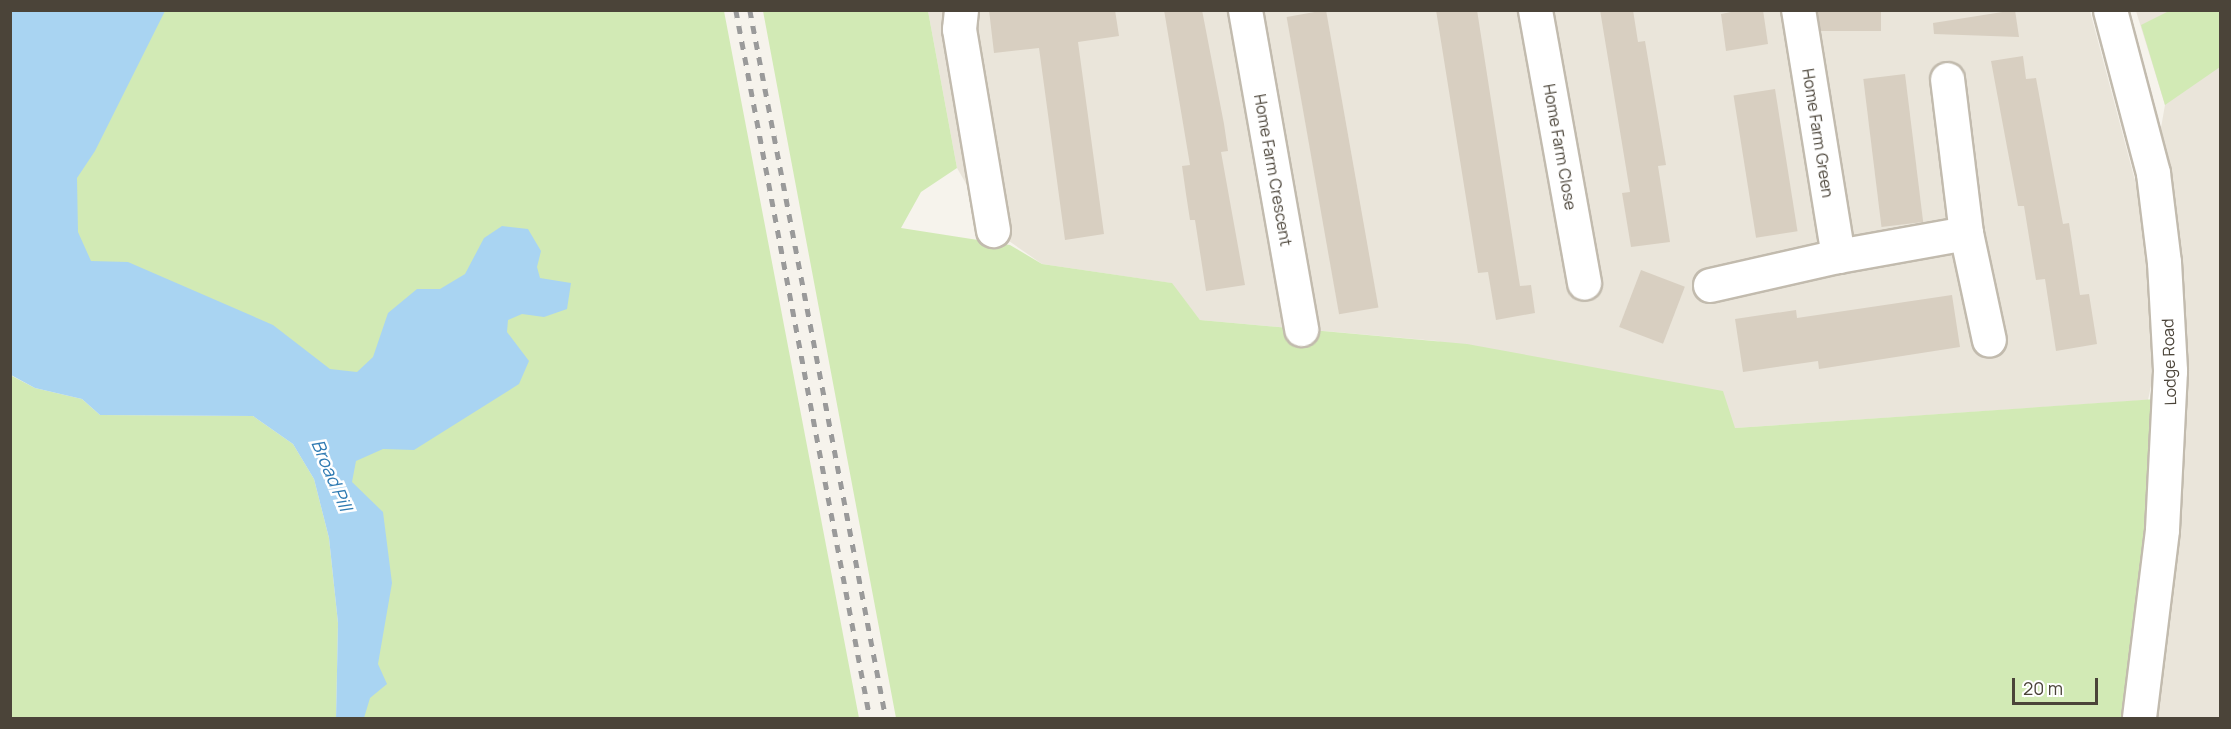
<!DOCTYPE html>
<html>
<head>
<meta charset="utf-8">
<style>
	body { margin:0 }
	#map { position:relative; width:2231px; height:729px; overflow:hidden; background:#f6f3ec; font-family:Manrope,sans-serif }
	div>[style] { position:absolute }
	.residential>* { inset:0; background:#eae5da }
	.green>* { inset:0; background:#d2eab5 }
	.water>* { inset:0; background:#a9d4f2 }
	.building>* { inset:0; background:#d8cfc1; transform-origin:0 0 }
	.roads { filter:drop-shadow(2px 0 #c2bbae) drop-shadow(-2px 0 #c2bbae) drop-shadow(0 2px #c2bbae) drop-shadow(0 -2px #c2bbae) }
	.minor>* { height:33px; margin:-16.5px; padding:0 16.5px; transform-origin:16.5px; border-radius:16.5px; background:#fff }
	.rail>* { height:4.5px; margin-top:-2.25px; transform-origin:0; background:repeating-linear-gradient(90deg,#9a9a9a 0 8px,transparent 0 16px) }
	span { translate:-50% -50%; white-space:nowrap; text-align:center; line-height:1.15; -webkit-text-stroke:5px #fff; paint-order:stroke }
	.street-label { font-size:16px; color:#4b4439 }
	.water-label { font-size:18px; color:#2e7ab2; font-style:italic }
	.frame { position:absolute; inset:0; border:12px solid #4b4439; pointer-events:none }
	.scale { position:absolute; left:2012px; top:678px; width:86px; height:27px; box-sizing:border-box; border:3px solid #4b4439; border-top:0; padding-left:8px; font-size:18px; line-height:21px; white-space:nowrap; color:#4b4439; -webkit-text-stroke:4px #fff; paint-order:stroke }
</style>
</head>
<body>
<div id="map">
	<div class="residential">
		<div style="clip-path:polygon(928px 11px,2090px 11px,2142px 207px,2155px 367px,2148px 400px,1735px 428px,1437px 341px,1200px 320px,1171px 283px,1042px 264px,993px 230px,957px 168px)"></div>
		<div style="clip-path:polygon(2136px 11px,2220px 11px,2220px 718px,2139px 718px,2162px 530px,2153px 173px,2165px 105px)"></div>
	</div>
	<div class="green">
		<div style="clip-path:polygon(65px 11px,724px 11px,859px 718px,354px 718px,318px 439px,66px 338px)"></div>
		<div style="clip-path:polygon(763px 11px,928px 11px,957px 168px,921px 192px,901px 228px,1010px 245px,1042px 264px,1172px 283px,1200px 320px,1467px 344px,1723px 391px,1735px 428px,2171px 398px,2139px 718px,896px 718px)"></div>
		<div style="clip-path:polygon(2169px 11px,2220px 11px,2220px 67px,2165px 105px,2141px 25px)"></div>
		<div style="clip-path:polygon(10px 375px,35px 388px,82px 399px,100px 415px,253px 416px,293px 444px,314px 479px,329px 538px,338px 623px,336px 718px,11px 718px)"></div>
	</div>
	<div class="water">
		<div style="clip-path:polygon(10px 11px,165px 11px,95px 151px,77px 178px,78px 232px,91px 261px,128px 262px,273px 325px,330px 369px,357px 372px,373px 357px,388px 313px,417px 289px,440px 289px,465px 274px,484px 238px,502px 226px,528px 229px,541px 251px,537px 267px,540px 278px,571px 283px,567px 309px,544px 317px,522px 314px,508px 320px,507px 332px,529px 361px,519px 384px,414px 450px,383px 449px,356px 461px,352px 482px,383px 512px,392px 583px,378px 664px,387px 684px,370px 698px,364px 718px,336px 718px,338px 623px,329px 538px,314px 479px,293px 444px,253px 416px,100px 415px,82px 399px,35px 388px,11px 375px)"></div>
	</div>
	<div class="building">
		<div style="clip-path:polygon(989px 10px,1115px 10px,1119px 36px,1078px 42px,1104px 234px,1065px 240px,1039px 48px,994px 53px)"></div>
		<div style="clip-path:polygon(1164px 10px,1202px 10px,1224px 124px,1228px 151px,1221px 152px,1245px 285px,1206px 291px,1195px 220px,1190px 220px,1186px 194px,1182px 166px,1190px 165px)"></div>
		<div style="left:1326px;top:10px;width:302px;height:40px;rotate:80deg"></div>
		<div style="clip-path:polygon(1436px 10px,1477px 10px,1520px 286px,1531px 285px,1535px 313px,1496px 320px,1488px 272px,1478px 273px)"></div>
		<div style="clip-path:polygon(1600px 10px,1633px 10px,1638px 42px,1645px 41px,1666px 165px,1658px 166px,1670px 242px,1631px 247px,1622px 193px,1630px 192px)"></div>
		<div style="clip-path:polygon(1741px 10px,1763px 10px,1768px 44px,1726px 51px,1721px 14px)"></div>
		<div style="left:1817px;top:10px;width:64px;height:21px"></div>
		<div style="clip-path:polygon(2015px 10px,2019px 37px,1934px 34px,1933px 23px)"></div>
		<div style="clip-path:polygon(2023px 56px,2026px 79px,2036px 78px,2063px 224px,2069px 223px,2080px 295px,2089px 294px,2097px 344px,2056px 351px,2045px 279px,2036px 280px,2024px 206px,2018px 206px,1991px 61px)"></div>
		<div style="left:1905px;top:74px;width:149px;height:42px;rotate:83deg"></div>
		<div style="left:1775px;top:89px;width:144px;height:42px;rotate:81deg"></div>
		<div style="left:1641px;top:270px;width:47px;height:61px;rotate:21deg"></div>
		<div style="clip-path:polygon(1952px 295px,1960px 347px,1819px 369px,1818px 361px,1743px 372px,1735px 319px,1796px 310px,1797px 318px)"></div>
	</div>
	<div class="roads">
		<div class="minor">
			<div style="left:961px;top:10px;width:19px;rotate:96deg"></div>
			<div style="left:959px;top:29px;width:204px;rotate:80.4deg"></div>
			<div style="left:1245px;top:10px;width:324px;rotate:80deg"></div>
			<div style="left:1535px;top:10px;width:277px;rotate:79.8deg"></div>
			<div style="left:2110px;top:10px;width:169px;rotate:75.2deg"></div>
			<div style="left:2153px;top:173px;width:90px;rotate:83deg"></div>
			<div style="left:2164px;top:262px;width:109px;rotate:86.8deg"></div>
			<div style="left:2170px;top:371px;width:159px;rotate:92.9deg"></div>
			<div style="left:2162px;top:530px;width:189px;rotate:97deg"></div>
			<div style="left:1966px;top:233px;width:109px;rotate:77.9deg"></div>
			<div style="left:1838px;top:256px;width:130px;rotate:-10.2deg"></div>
			<div style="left:1966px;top:233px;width:155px;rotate:-97deg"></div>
			<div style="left:1710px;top:285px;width:131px;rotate:-12.8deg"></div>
			<div style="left:1838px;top:256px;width:249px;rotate:-99.2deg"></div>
		</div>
	</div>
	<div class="rail">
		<div style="left:736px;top:10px;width:721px;rotate:79.28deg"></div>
		<div style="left:750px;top:10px;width:721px;rotate:79.13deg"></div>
	</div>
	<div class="street-label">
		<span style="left:1818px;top:133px;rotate:81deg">Home Farm Green</span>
		<span style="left:1560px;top:147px;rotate:80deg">Home Farm Close</span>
		<span style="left:1273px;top:170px;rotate:80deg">Home Farm Crescent</span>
		<span style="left:2169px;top:362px;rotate:-92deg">Lodge Road</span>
	</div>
	<div class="water-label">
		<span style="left:332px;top:475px;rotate:67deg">Broad Pill</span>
	</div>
	<div class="frame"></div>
	<div class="scale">20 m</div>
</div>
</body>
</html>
